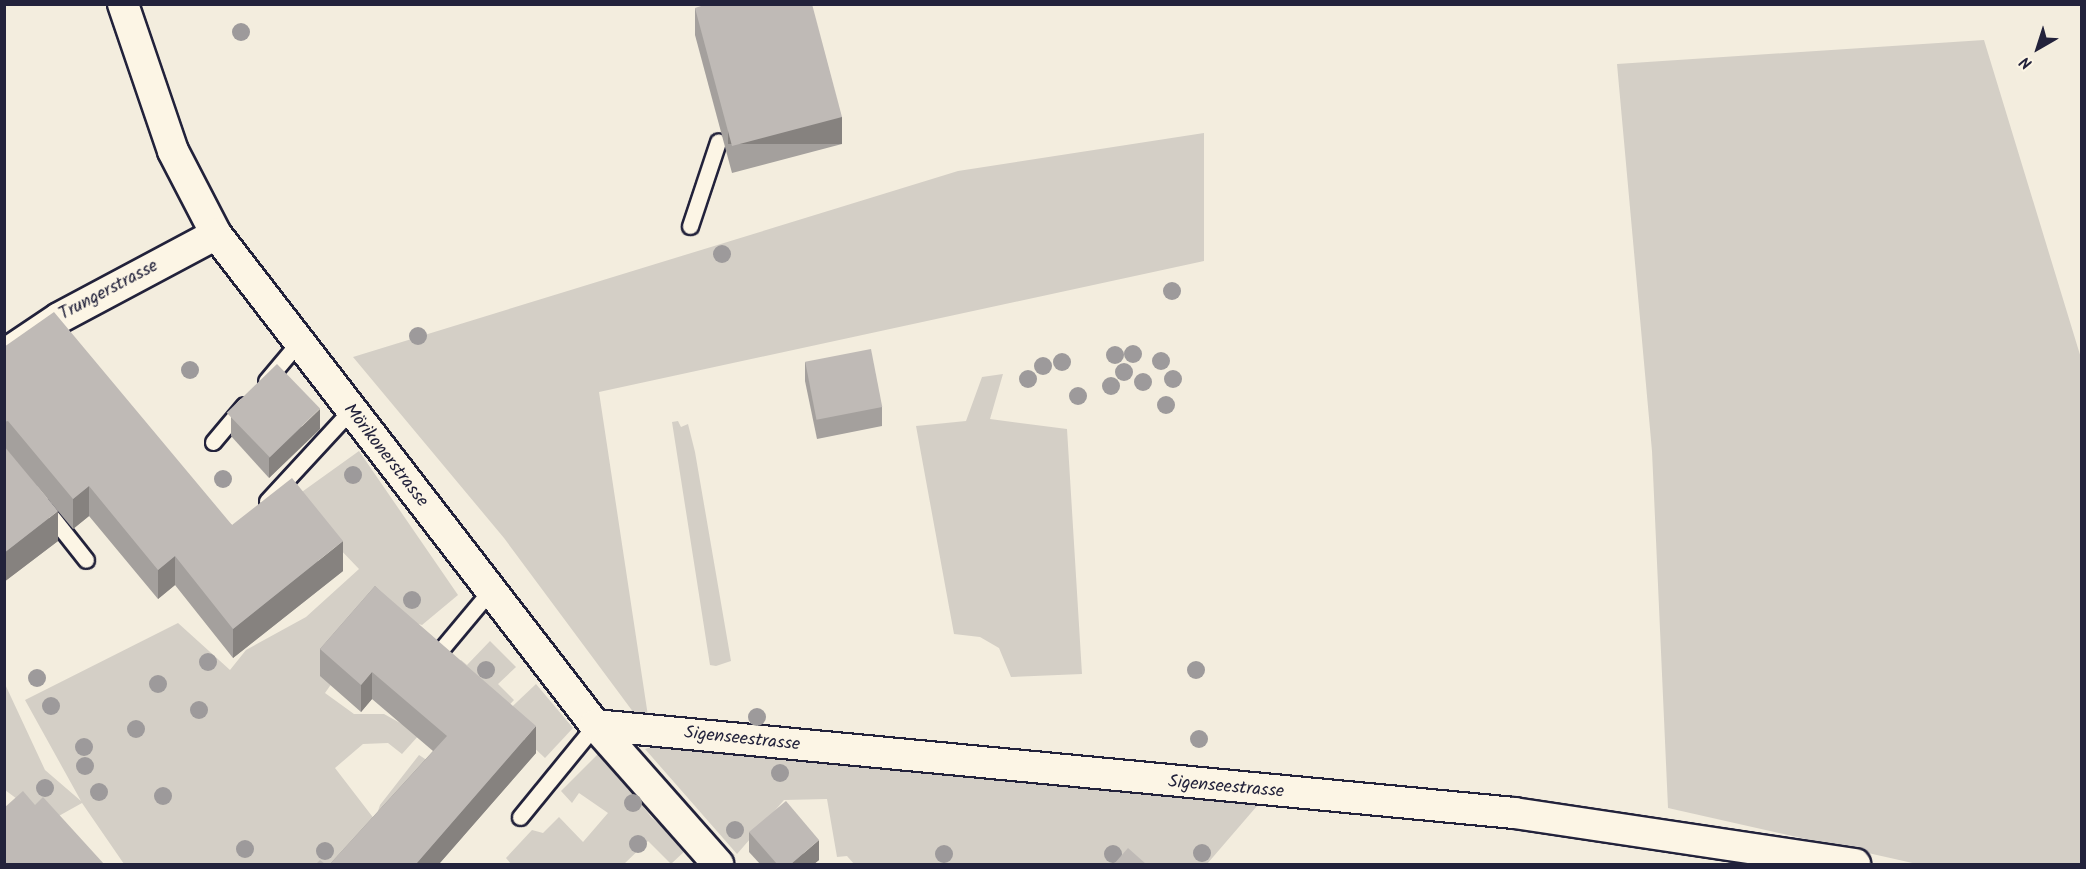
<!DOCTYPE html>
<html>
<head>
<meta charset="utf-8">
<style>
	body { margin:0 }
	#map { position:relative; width:2086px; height:869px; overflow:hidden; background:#f3edde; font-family:Kalam,sans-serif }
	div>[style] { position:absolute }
	.green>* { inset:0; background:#d4cfc6 }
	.roads { filter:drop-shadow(2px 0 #22223b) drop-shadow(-2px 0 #22223b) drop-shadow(0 2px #22223b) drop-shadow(0 -2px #22223b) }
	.lane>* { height:15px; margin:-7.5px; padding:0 7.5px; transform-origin:7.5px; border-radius:7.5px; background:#fcf5e5 }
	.street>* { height:30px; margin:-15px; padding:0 15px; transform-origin:15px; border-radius:15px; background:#fcf5e5 }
	.trees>* { width:18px; height:18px; margin:-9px; border-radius:50%; background:#9d9a9b }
	.wall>* { inset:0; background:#a4a09d }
	.shaded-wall>* { inset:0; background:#86827f; transform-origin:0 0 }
	.building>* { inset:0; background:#bfbab6; transform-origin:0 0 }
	span { translate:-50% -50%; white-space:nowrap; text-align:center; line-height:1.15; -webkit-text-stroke:5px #fcf5e5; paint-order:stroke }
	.street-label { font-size:18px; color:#22223b }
	.frame { position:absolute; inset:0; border:6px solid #22223b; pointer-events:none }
	.north { position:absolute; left:2008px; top:18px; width:60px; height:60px; -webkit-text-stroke:4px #fcf5e5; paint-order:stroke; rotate:219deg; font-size:16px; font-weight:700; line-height:24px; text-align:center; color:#22223b }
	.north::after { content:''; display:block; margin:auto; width:21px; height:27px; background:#22223b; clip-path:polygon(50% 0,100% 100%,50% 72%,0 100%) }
</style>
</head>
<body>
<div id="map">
	<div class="green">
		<div style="clip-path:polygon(1984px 40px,2081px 358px,2081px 864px,1917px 864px,1668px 808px,1652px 451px,1617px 64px)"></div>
		<div style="clip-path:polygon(1204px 133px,1204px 261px,599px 392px,651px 736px,504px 538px,353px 357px,958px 171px)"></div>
		<div style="clip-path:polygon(1003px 374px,990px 419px,1067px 429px,1082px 674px,1011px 677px,999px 648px,980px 637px,954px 634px,916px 426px,966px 421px,982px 377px)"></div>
		<div style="clip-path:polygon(678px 421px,681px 427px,688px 424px,695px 452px,731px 661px,716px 666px,710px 665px,672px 422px)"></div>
		<div style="clip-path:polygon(359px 451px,458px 595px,422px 625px,381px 613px,325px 693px,354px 714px,384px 714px,420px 734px,402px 754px,388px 743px,363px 744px,335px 768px,375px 820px,380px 805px,419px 755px,439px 768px,360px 864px,124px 864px,82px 803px,48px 822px,5px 790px,4px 682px,45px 770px,81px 801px,25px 700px,178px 623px,230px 670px,246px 650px,306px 617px,359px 569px,292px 499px)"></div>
		<div style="clip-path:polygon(490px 641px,516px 667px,498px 684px,514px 700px,501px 714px,453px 670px,461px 660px,467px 665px)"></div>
		<div style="clip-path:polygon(536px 684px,573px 728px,545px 758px,501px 717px)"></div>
		<div style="clip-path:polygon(683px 736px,1263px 799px,1207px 864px,854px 864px,847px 856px,837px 857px,827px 799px,784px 800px,737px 854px,645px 749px)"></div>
		<div style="clip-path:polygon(600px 752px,652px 818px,687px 849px,671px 864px,648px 841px,624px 864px,511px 864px,506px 858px,532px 830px,543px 833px,559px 817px,583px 842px,608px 813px,579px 793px,572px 803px,561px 791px)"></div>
	</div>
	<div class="roads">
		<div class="lane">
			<div style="left:690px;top:226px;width:89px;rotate:-71.6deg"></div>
			<div style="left:266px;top:381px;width:48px;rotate:-50deg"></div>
			<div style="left:213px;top:442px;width:48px;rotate:-50deg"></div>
			<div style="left:267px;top:501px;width:122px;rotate:-47.3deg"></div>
			<div style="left:45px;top:508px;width:66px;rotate:51.7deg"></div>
			<div style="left:444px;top:646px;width:72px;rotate:-50.1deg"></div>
			<div style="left:520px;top:817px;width:119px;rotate:-50.8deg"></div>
		</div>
		<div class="street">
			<div style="left:123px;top:4px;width:155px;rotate:71.2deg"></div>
			<div style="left:173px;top:151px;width:93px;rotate:62.6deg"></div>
			<div style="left:216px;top:234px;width:620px;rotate:52.34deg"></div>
			<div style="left:595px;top:725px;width:186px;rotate:48.5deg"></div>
			<div style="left:4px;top:355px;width:66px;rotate:-33.9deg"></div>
			<div style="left:59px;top:318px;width:178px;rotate:-28.1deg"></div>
			<div style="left:595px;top:725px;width:923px;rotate:5.47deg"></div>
			<div style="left:1514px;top:813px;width:345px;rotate:8.5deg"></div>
		</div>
	</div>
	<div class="trees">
		<div style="left:241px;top:32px"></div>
		<div style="left:722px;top:254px"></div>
		<div style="left:1172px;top:291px"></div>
		<div style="left:418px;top:336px"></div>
		<div style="left:1133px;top:354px"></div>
		<div style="left:1115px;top:355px"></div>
		<div style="left:1161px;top:361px"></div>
		<div style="left:1062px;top:362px"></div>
		<div style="left:1043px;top:366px"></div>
		<div style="left:190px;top:370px"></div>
		<div style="left:1124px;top:372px"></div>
		<div style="left:1028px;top:379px"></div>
		<div style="left:1173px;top:379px"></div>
		<div style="left:1143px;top:382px"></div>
		<div style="left:1111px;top:386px"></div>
		<div style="left:1078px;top:396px"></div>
		<div style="left:1166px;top:405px"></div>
		<div style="left:353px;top:475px"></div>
		<div style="left:223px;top:479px"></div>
		<div style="left:412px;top:600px"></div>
		<div style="left:208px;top:662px"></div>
		<div style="left:486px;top:670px"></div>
		<div style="left:1196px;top:670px"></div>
		<div style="left:37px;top:678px"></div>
		<div style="left:158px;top:684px"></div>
		<div style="left:51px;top:706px"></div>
		<div style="left:199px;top:710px"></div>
		<div style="left:757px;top:717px"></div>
		<div style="left:136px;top:729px"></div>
		<div style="left:1199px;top:739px"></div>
		<div style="left:84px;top:747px"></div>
		<div style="left:85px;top:766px"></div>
		<div style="left:780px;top:773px"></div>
		<div style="left:45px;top:788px"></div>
		<div style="left:99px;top:792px"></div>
		<div style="left:163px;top:796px"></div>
		<div style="left:633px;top:803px"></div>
		<div style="left:735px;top:830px"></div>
		<div style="left:638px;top:844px"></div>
		<div style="left:245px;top:849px"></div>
		<div style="left:325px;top:851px"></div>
		<div style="left:1202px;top:853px"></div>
		<div style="left:944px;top:854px"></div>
		<div style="left:1113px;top:854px"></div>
	</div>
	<div class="wall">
		<div style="clip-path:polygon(695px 8px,842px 144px,732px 173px,695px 35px)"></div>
		<div style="clip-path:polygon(4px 347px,232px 525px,343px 571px,233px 658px,175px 585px,158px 599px,89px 516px,73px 529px,37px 486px,58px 541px,4px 582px)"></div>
		<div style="clip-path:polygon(805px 362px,882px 407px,882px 426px,817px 439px,805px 381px)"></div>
		<div style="clip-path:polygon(231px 417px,320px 429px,269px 478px,231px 436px)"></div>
		<div style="clip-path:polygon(375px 586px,536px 753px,439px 864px,330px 864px,433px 751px,372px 699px,361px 712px,320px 676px,320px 649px)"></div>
		<div style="clip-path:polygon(749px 832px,819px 860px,814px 864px,760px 864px,749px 852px)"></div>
	</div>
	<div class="shaded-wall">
		<div style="left:842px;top:117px;width:27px;height:114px;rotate:90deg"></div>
		<div style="clip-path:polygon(320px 409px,320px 429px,269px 478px,269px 458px)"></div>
		<div style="clip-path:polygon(89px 486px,89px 516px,73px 529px,73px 499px)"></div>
		<div style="clip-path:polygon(58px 511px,58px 541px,4px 582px,4px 553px)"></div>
		<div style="clip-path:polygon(343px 541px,343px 571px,233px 658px,233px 629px)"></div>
		<div style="clip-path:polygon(175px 556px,175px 585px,158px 599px,158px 570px)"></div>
		<div style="clip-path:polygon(372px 672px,372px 699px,361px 712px,361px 685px)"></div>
		<div style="clip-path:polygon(536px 726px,536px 753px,439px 864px,416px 864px)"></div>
		<div style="clip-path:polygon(819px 840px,819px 860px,814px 864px,791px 864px)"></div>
	</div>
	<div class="building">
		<div style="clip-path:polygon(707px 4px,812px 4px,842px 117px,732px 146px,695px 8px)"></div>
		<div style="clip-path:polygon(54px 312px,232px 525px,292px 478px,343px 541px,233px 629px,175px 556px,158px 570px,89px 486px,73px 499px,8px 421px,4px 422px,4px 347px)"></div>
		<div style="left:871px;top:349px;width:59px;height:67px;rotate:79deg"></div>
		<div style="left:277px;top:364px;width:62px;height:70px;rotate:46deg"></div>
		<div style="clip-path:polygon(4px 446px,58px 511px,4px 553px)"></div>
		<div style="clip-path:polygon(375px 586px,536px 726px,416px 864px,384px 864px,383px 863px,382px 864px,330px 864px,447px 736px,372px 672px,361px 685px,320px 649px)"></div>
		<div style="clip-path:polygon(23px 791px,35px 805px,43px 797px,104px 864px,4px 864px,4px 808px)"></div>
		<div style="clip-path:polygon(786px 801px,819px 840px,791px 864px,777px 864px,749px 832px)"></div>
		<div style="clip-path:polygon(1128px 848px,1146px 864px,1114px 864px)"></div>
		<div style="clip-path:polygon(320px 860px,325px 864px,316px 864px)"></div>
	</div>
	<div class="street-label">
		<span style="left:109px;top:291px;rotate:-28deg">Trungerstrasse</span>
		<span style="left:385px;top:456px;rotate:52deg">Mörikonerstrasse</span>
		<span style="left:742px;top:740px;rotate:6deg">Sigenseestrasse</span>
		<span style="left:1226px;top:788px;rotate:5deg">Sigenseestrasse</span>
	</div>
	<div class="frame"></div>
	<div class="north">N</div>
</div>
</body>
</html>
